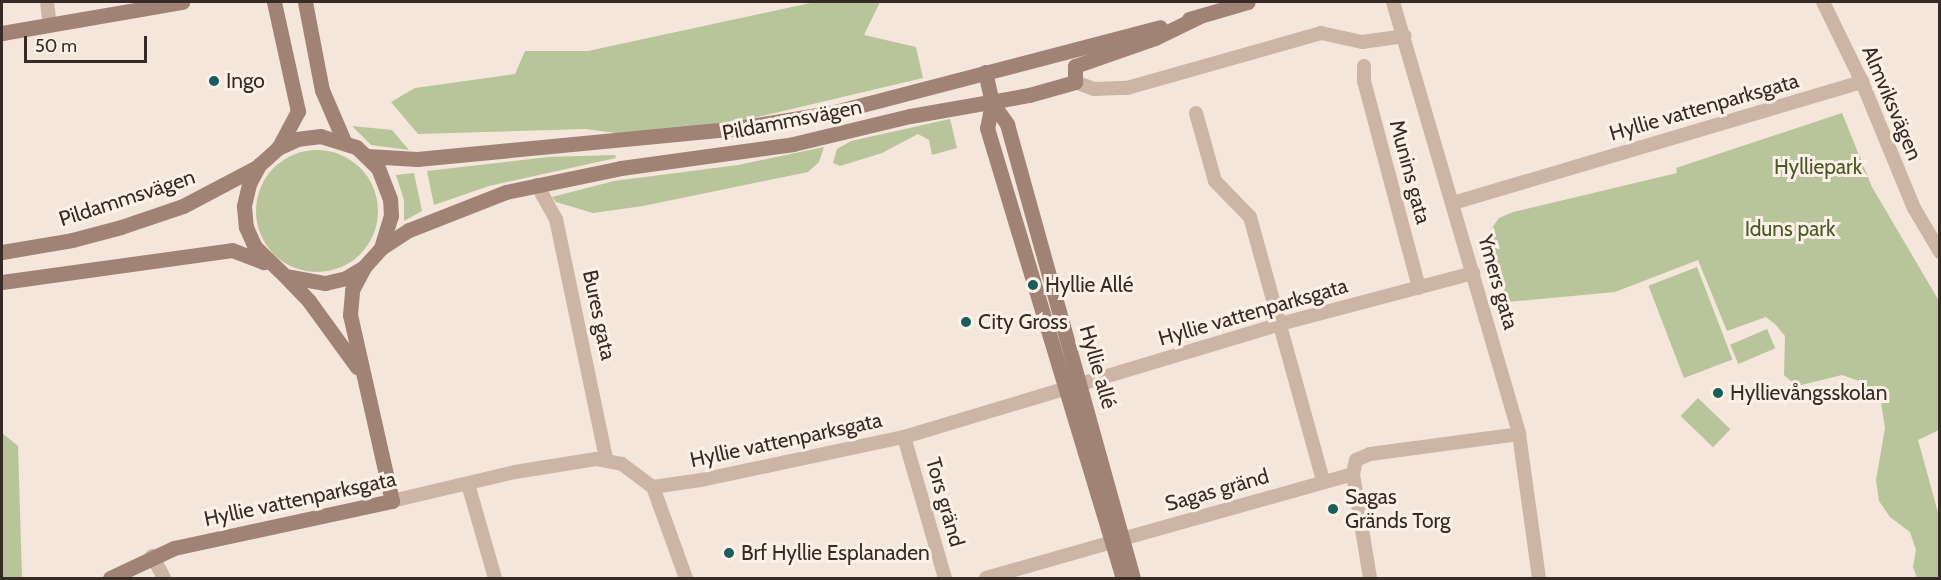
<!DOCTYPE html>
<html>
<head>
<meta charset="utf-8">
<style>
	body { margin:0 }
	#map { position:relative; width:1941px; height:580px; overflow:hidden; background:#f4e6da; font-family:Cabin,sans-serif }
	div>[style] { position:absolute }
	.green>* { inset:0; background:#b8c499; transform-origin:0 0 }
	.round { border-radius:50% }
	.street>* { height:14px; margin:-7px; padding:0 7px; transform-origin:7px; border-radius:7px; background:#cdb5a5 }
	.secondary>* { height:15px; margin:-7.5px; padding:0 7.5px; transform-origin:7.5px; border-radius:7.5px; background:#a18376 }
	.dots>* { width:16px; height:16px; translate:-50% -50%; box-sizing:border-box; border:3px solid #fbf1e7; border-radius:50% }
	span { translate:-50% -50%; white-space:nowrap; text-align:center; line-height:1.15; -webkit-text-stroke:6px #fbf1e7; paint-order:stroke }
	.poi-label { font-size:21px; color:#382b27 }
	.left { translate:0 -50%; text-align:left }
	.street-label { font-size:21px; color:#382b27 }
	.park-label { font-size:21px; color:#4a5929 }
	.frame { position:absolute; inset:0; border:3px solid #382b27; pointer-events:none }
	.scale { position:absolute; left:24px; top:36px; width:123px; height:27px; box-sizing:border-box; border:3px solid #382b27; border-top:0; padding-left:8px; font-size:18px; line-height:21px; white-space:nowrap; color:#382b27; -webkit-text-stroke:4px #fbf1e7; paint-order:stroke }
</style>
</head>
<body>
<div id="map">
	<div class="green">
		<div style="clip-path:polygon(815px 2px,880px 2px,864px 35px,916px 47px,923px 78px,732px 123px,639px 136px,585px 129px,418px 134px,391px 102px,415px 88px,515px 74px,525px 51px,588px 51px)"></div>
		<div style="clip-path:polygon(1842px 113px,1872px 187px,1939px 301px,1939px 430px,1918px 440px,1939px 516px,1939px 578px,1917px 578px,1913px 567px,1916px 550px,1910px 532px,1890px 517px,1879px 501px,1876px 480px,1885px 428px,1881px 402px,1862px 382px,1842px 375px,1797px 386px,1784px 375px,1785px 336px,1776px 325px,1766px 317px,1727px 331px,1698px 260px,1615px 292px,1507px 302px,1489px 232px,1499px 218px,1513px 212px,1677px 173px,1676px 168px)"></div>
		<div style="clip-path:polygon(950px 119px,957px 148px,932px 155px,929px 140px,918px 134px,882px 153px,840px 166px,833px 163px,837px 149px,851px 141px)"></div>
		<div style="clip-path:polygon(352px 126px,392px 130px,409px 150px,371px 145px)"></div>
		<div style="clip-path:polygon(824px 147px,819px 162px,808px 172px,643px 206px,593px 213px,556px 202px,552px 197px,614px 181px,738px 165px)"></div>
		<div class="round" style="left:256px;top:150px;width:122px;height:122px"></div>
		<div style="clip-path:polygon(615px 155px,616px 158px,489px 186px,434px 205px,427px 171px,548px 157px)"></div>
		<div style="clip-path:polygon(414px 173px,422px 211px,404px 221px,404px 200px,396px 175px)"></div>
		<div style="left:1697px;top:267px;width:99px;height:52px;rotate:69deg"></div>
		<div style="left:1767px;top:329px;width:21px;height:40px;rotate:67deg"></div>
		<div style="left:1698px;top:398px;width:45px;height:25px;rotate:44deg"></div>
		<div style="clip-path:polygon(2px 433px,18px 446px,22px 578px,2px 578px)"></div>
	</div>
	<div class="street">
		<div style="left:47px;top:2px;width:23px;rotate:83deg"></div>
		<div style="left:1393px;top:2px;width:450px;rotate:73.7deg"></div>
		<div style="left:1519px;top:434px;width:145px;rotate:82.1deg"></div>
		<div style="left:1823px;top:2px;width:89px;rotate:64deg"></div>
		<div style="left:1862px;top:82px;width:136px;rotate:67.6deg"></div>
		<div style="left:1914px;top:208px;width:51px;rotate:59.4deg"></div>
		<div style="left:1364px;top:66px;width:15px;rotate:90deg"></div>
		<div style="left:1364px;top:81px;width:214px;rotate:75.1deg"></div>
		<div style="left:1075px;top:82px;width:20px;rotate:20deg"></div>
		<div style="left:1094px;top:89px;width:33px;rotate:-2deg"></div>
		<div style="left:1127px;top:88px;width:202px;rotate:-15.8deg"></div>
		<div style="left:1321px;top:33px;width:42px;rotate:12.4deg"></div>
		<div style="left:1362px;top:42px;width:43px;rotate:-7.9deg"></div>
		<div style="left:1196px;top:113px;width:71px;rotate:74.4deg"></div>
		<div style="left:1215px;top:181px;width:50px;rotate:45.8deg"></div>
		<div style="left:1250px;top:217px;width:274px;rotate:74.5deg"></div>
		<div style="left:537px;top:185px;width:39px;rotate:61deg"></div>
		<div style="left:556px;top:219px;width:245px;rotate:78.2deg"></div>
		<div style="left:1453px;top:203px;width:427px;rotate:-16.5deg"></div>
		<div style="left:904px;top:437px;width:147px;rotate:73.8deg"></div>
		<div style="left:468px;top:484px;width:98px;rotate:74deg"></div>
		<div style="left:653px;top:487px;width:97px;rotate:70.1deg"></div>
		<div style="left:392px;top:501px;width:126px;rotate:-13.3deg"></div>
		<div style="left:515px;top:472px;width:82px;rotate:-9.1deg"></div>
		<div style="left:596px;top:459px;width:26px;rotate:11deg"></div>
		<div style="left:622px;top:464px;width:39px;rotate:37deg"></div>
		<div style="left:653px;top:487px;width:49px;rotate:-8.3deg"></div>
		<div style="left:701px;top:480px;width:208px;rotate:-12deg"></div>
		<div style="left:904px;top:437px;width:393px;rotate:-16.7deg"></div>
		<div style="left:1280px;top:324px;width:200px;rotate:-14.8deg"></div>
		<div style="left:1122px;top:539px;width:240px;rotate:-15.7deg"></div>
		<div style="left:152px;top:556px;width:25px;rotate:61deg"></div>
		<div style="left:986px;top:578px;width:131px;rotate:-15.9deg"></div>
		<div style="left:1370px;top:578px;width:105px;rotate:-99.3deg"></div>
		<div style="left:1353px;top:474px;width:14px;rotate:-78deg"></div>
		<div style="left:1356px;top:460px;width:15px;rotate:-23deg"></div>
		<div style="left:1370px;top:454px;width:150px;rotate:-7.6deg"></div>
	</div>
	<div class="secondary">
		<div style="left:274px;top:2px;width:112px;rotate:77.6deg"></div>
		<div style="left:298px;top:111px;width:40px;rotate:118deg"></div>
		<div style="left:305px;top:2px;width:90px;rotate:79.1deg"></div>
		<div style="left:322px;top:90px;width:56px;rotate:66.7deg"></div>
		<div style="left:1189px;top:19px;width:61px;rotate:-16.1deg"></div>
		<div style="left:2px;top:33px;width:183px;rotate:-9.8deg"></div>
		<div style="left:985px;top:72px;width:32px;rotate:77deg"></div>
		<div style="left:992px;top:103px;width:25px;rotate:101deg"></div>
		<div style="left:987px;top:128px;width:470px;rotate:73.2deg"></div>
		<div style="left:992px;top:103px;width:26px;rotate:54deg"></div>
		<div style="left:1007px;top:124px;width:471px;rotate:74.5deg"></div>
		<div style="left:367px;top:156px;width:50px;rotate:3.4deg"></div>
		<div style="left:417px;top:159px;width:321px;rotate:-5.5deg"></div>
		<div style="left:737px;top:128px;width:95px;rotate:-9.1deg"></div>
		<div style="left:831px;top:113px;width:340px;rotate:-14.6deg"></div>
		<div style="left:381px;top:248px;width:34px;rotate:-73deg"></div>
		<div style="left:391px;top:216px;width:17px;rotate:-93deg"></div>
		<div style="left:390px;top:199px;width:33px;rotate:-111deg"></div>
		<div style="left:378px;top:168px;width:30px;rotate:-136deg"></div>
		<div style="left:356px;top:147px;width:37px;rotate:-163deg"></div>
		<div style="left:321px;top:136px;width:23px;rotate:173deg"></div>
		<div style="left:298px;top:139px;width:22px;rotate:156deg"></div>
		<div style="left:278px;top:148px;width:25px;rotate:138deg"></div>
		<div style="left:259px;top:165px;width:21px;rotate:118deg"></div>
		<div style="left:249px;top:184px;width:23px;rotate:103deg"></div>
		<div style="left:244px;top:206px;width:21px;rotate:85deg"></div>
		<div style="left:246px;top:227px;width:22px;rotate:66deg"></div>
		<div style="left:255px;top:247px;width:42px;rotate:44deg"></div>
		<div style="left:285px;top:276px;width:41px;rotate:9.9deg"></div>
		<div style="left:325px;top:283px;width:22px;rotate:-13deg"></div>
		<div style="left:346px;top:278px;width:21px;rotate:-31deg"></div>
		<div style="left:364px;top:267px;width:25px;rotate:-48deg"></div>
		<div style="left:381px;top:248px;width:33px;rotate:-33deg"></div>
		<div style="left:409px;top:230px;width:104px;rotate:-21.4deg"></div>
		<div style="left:506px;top:192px;width:117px;rotate:-11.8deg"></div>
		<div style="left:621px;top:168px;width:174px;rotate:-7.9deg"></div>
		<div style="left:793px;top:144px;width:120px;rotate:-13.5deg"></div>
		<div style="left:910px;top:116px;width:121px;rotate:-10deg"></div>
		<div style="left:1029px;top:95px;width:48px;rotate:-15.8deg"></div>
		<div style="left:1075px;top:82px;width:16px;rotate:-90deg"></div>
		<div style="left:1075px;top:66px;width:85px;rotate:-19.3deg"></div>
		<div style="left:1155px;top:38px;width:48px;rotate:-26deg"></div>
		<div style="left:2px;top:252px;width:71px;rotate:-9.7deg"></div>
		<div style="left:72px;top:240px;width:51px;rotate:-14.9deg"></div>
		<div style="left:121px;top:227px;width:65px;rotate:-18.7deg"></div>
		<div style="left:183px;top:206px;width:84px;rotate:-27.8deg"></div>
		<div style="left:287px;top:278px;width:32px;rotate:46deg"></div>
		<div style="left:309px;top:301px;width:82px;rotate:54deg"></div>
		<div style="left:2px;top:282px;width:232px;rotate:-7.9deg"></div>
		<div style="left:232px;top:250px;width:34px;rotate:21deg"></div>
		<div style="left:110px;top:578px;width:71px;rotate:-25.1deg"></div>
		<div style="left:174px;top:548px;width:223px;rotate:-12.2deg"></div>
		<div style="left:392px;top:501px;width:191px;rotate:-102.7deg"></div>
		<div style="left:350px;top:315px;width:25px;rotate:-85deg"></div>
		<div style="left:352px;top:290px;width:26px;rotate:-62deg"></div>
	</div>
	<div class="dots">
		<div style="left:214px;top:81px;background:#195d5d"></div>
		<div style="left:1033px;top:285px;background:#195d5d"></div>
		<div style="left:966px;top:322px;background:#195d5d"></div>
		<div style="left:1718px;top:393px;background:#195d5d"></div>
		<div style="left:1333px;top:509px;background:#195d5d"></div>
		<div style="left:729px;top:553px;background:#195d5d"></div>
	</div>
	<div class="poi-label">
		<span class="left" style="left:226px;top:81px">Ingo</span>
		<span class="left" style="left:1045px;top:285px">Hyllie Allé</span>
		<span class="left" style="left:978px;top:322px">City Gross</span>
		<span class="left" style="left:1730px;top:393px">Hyllievångsskolan</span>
		<span class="left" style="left:1345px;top:509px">Sagas<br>Gränds Torg</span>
		<span class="left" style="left:741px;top:553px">Brf Hyllie Esplanaden</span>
	</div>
	<div class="street-label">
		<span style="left:1892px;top:103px;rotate:67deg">Almviksvägen</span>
		<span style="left:1704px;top:107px;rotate:-16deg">Hyllie vattenparksgata</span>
		<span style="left:792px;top:120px;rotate:-11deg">Pildammsvägen</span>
		<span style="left:1410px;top:172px;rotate:75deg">Munins gata</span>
		<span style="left:127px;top:198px;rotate:-18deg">Pildammsvägen</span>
		<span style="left:1498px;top:282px;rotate:74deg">Ymers gata</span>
		<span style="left:1253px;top:312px;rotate:-16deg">Hyllie vattenparksgata</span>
		<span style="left:599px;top:315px;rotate:78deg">Bures gata</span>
		<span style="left:1098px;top:367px;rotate:74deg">Hyllie allé</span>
		<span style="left:786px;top:440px;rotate:-12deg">Hyllie vattenparksgata</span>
		<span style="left:1217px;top:490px;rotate:-16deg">Sagas gränd</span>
		<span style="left:300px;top:499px;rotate:-12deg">Hyllie vattenparksgata</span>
		<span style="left:945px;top:502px;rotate:74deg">Tors gränd</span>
	</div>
	<div class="park-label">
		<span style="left:1818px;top:167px">Hylliepark</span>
		<span style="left:1790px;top:229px">Iduns park</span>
	</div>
	<div class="frame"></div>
	<div class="scale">50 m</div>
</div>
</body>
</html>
